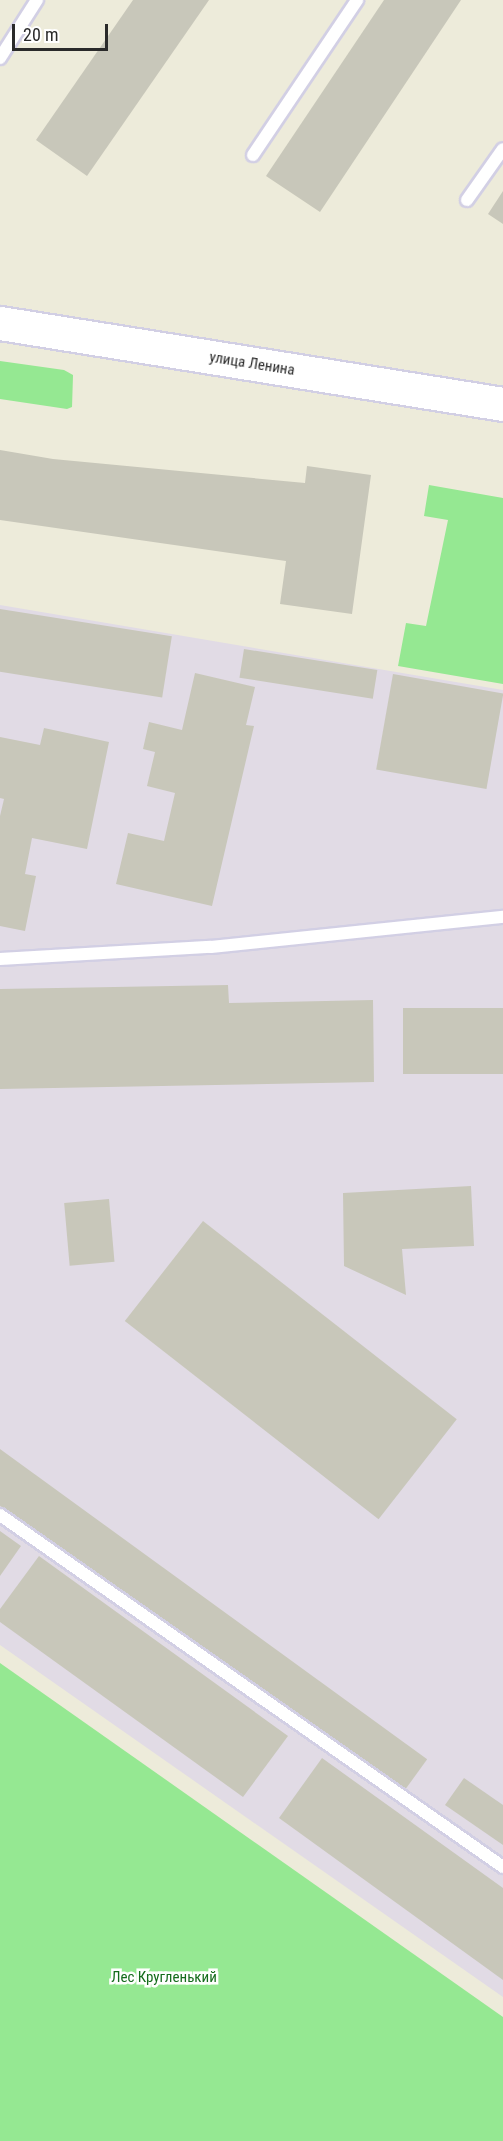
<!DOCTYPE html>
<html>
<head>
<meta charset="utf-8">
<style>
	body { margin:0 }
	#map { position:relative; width:503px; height:2141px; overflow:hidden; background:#edebda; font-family:"Roboto Condensed",sans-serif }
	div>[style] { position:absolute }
	.industrial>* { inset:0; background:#e1dbe5 }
	.green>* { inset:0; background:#95e892 }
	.building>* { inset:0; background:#c8c7ba; transform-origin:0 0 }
	.roads { filter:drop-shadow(2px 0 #d2cfe4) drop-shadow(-2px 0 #d2cfe4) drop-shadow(0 2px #d2cfe4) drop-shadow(0 -2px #d2cfe4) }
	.service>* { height:12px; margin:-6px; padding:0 6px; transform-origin:6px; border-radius:6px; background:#fff }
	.secondary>* { height:33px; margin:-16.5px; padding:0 16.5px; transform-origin:16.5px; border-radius:16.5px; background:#fff }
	span { translate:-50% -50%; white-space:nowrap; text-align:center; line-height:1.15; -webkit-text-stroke:5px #fff; paint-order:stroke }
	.street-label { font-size:15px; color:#2a2a2a }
	.park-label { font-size:15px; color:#146c1c }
	.scale { position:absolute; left:12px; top:24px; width:96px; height:27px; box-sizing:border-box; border:3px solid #2a2a2a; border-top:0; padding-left:8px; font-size:18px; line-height:21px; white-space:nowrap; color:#2a2a2a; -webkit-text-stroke:4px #fff; paint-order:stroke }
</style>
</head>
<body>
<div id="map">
	<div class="industrial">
		<div style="clip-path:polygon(0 605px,503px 690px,503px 1997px,0 1645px)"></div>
	</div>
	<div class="green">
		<div style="clip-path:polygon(0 361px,64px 370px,73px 375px,72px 407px,67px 409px,0 399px)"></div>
		<div style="clip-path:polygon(429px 485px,503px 498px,503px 684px,398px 666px,406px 623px,426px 626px,448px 520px,424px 516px)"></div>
		<div style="clip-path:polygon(0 1663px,503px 2017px,503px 2141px,0 2141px)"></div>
	</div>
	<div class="building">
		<div style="clip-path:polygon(133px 0,209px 0,87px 176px,36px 140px)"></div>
		<div style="clip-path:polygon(384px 0,461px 0,320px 212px,266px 176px)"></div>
		<div style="clip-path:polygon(503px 191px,503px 224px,488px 214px)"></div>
		<div style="clip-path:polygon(0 450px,53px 459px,305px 483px,307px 466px,371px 475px,352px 614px,280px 604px,286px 561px,0 520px)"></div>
		<div style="left:0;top:609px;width:174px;height:62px;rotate:9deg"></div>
		<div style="left:244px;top:649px;width:135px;height:29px;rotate:9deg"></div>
		<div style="clip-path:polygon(195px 673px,255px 687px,246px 725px,254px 726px,212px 906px,116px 884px,128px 833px,164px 841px,175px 793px,147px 786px,155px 752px,143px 749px,149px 722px,182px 730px)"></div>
		<div style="left:393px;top:674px;width:112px;height:97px;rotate:10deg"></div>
		<div style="clip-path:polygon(44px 728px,109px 742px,87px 849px,32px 838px,25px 874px,36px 876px,25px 931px,0 926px,0 816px,4px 799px,0 798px,0 737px,40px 745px)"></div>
		<div style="clip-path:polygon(228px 985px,229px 1003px,373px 1000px,374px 1082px,0 1089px,0 989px)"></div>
		<div style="left:503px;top:1008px;width:66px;height:100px;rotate:90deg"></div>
		<div style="clip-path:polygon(471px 1186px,474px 1246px,402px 1249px,406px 1295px,344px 1266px,343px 1193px)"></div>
		<div style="left:109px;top:1199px;width:63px;height:45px;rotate:85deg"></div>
		<div style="left:203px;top:1221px;width:322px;height:127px;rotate:38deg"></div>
		<div style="left:0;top:1449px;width:528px;height:46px;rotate:36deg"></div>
		<div style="clip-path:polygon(0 1531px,21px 1546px,0 1576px)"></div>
		<div style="clip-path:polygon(39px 1556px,288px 1736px,243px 1797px,0 1622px,0 1609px)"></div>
		<div style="clip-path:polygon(322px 1758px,503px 1888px,503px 1980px,279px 1818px)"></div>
		<div style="clip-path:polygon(464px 1778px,503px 1805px,503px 1845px,445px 1805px)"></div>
	</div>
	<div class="roads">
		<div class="service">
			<div style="left:0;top:58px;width:69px;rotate:-57.5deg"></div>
			<div style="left:253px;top:155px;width:187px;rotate:-56.1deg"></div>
			<div style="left:467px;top:200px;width:62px;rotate:-54.8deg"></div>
			<div style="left:0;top:959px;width:211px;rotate:-3.3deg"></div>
			<div style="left:211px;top:947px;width:294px;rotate:-5.9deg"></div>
			<div style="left:0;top:1515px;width:614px;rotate:34.98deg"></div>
		</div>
		<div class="secondary">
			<div style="left:0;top:323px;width:509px;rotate:9.15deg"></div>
		</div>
	</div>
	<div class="street-label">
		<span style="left:252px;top:364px;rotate:9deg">улица Ленина</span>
	</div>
	<div class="park-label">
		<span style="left:164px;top:1978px">Лес Кругленький</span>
	</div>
	<div class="scale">20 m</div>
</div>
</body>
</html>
